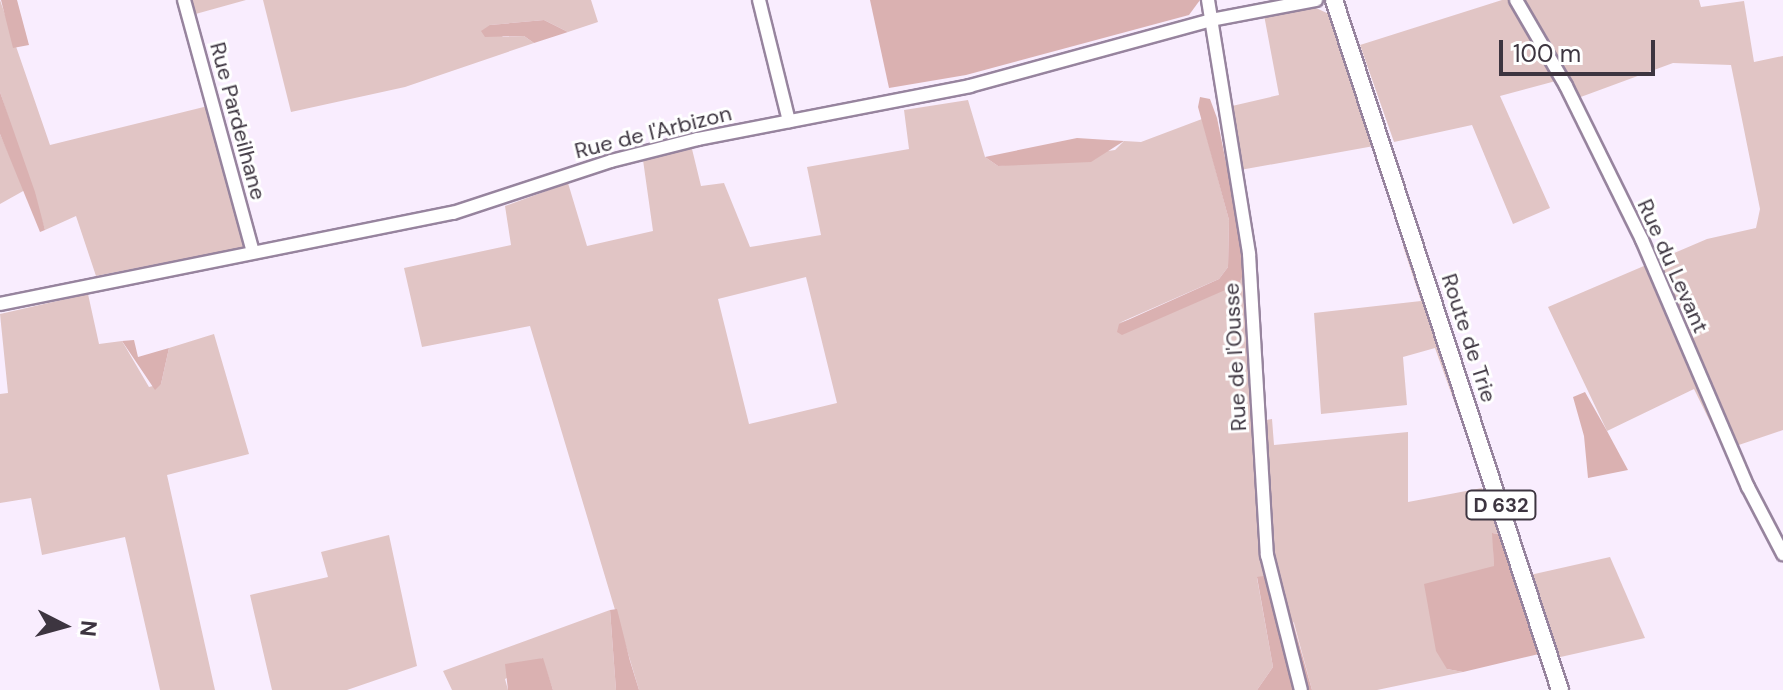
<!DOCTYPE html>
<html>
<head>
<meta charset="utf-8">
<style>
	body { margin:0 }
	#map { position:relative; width:1783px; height:690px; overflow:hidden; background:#f9edfe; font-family:"DM Sans",sans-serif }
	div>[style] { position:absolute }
	.green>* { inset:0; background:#e1c5c5 }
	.forest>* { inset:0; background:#dab1b1 }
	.roads { filter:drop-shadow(2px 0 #97849e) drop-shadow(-2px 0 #97849e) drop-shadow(0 2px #97849e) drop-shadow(0 -2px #97849e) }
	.minor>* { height:12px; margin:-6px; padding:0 6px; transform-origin:6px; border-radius:6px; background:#fff }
	.major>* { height:16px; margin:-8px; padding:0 8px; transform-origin:8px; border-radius:8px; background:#fff }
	span { translate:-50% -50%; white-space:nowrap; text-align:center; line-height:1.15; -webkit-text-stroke:6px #fff; paint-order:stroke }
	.shield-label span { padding:2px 6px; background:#fff; border:2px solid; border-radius:6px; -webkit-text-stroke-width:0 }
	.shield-label { font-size:20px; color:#3d3540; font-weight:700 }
	.street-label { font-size:22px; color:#3d3540 }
	.north { position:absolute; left:24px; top:586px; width:80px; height:80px; -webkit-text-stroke:6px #fff; paint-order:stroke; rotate:96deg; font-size:22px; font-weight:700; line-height:32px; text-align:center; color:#3d3540 }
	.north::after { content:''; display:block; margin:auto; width:28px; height:36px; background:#3d3540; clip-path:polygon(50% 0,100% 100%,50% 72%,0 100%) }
	.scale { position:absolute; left:1499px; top:40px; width:156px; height:36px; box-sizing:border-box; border:4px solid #3d3540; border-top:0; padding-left:10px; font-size:24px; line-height:28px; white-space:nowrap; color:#3d3540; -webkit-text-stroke:6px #fff; paint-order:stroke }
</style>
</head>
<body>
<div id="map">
	<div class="green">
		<div style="clip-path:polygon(0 0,50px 145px,216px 104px,254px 245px,96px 276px,76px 216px,45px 230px,0 92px)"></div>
		<div style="clip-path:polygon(188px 0,246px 0,192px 15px)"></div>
		<div style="clip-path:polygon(263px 0,591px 0,598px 22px,568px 32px,544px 20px,490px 25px,503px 37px,524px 36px,534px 43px,405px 87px,291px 112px)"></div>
		<div style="clip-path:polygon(1502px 0,1699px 0,1701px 7px,1744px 1px,1754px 62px,1783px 56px,1783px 430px,1724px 450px,1694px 389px,1607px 431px,1548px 307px,1707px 239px,1756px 228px,1760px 209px,1731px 65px,1673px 63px,1578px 98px,1567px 78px,1500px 96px,1550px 208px,1513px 224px,1472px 125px,1394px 142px,1360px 45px)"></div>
		<div style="clip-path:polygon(1316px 8px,1329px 14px,1337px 31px,1374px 146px,1240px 170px,1232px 106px,1279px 95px,1264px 15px)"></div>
		<div style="clip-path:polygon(evenodd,968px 100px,985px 157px,998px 166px,1115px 150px,1124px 141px,1141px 142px,1202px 119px,1229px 220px,1228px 267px,1219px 279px,1119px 323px,1239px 284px,1245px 268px,1255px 267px,1259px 317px,1248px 318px,1254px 422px,1272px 419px,1274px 445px,1408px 432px,1408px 502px,1482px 488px,1500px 534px,1493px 533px,1494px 566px,1447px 669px,1463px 672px,1377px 690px,1312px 690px,1294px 623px,1275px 598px,1268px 575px,1257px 578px,1273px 667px,1257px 690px,639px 690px,530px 326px,422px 347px,404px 268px,511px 245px,505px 206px,568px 183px,587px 246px,653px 231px,643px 160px,692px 149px,701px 186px,724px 183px,750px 247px,821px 235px,807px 167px,909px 149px,904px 110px,968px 100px,806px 277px,837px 403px,749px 424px,718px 299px,806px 277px)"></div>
		<div style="clip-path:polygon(0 134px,25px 190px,0 204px)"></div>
		<div style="clip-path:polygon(1403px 246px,1409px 246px,1465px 414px,1459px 415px,1435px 348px,1403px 357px,1407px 405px,1321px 414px,1314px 313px,1421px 301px)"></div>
		<div style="clip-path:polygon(88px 294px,99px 344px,122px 341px,149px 387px,161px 384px,169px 348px,214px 334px,249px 454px,167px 475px,215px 690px,160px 690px,125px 537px,42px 555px,31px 498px,0 503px,0 394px,8px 393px,0 314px)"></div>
		<div style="clip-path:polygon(389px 535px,417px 666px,347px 690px,272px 690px,250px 595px,328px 577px,321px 552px)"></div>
		<div style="clip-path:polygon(1610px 557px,1645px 638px,1556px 658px,1530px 575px)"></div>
		<div style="clip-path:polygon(610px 610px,616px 690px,553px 690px,542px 658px,505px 679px,508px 690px,452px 690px,443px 671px)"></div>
	</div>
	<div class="forest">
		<div style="clip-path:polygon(1px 0,17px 0,29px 45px,13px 48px)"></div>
		<div style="clip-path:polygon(870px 0,1200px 0,1189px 15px,966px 75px,889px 88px)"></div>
		<div style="clip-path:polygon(544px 20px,568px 32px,534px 43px,524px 36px,485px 37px,481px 31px,490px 25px)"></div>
		<div style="clip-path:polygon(0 92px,35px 192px,45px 230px,40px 232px,0 134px)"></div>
		<div style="clip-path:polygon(1200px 97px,1210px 99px,1217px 118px,1241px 236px,1243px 275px,1239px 284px,1122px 335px,1117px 332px,1119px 324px,1219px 279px,1228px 267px,1229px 220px,1198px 107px)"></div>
		<div style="clip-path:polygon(1077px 138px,1124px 141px,1091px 162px,998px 166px,985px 157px)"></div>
		<div style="clip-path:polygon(134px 340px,138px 357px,169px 348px,161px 384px,155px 390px,122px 341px)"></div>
		<div style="clip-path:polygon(1585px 392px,1607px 431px,1628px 470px,1588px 478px,1584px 436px,1573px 397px)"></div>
		<div style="clip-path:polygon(1492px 533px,1500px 534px,1539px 654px,1463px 672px,1447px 669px,1436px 651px,1424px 584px,1494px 566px)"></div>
		<div style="clip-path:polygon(1269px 575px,1275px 598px,1287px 601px,1312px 690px,1257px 690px,1273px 667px,1257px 577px)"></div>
		<div style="clip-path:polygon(617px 609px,630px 661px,639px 690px,616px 690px,610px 610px)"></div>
		<div style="clip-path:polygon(543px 658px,553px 690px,508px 690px,505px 664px)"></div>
	</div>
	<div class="roads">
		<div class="minor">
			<div style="left:184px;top:0;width:261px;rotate:74.7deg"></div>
			<div style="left:759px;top:0;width:125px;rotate:76.1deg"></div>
			<div style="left:1208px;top:0;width:257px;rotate:80.8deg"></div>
			<div style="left:1249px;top:254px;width:302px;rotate:86.6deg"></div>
			<div style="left:1267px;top:555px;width:139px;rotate:75.9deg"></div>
			<div style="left:1516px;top:0;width:99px;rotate:59.8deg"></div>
			<div style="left:1566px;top:86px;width:172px;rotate:63.7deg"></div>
			<div style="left:1642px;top:240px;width:269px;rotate:66.8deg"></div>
			<div style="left:1748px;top:487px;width:76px;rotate:62.4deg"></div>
			<div style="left:0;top:304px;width:462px;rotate:-11.4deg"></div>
			<div style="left:453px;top:213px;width:166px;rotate:-18.2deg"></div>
			<div style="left:611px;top:161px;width:90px;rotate:-14.2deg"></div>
			<div style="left:698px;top:139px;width:277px;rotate:-11deg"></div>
			<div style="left:970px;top:86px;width:250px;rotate:-15.3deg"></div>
			<div style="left:1211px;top:20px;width:107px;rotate:-10.8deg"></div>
		</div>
		<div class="major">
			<div style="left:1334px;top:0;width:726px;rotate:71.86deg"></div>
		</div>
	</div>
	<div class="shield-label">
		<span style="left:1501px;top:505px">D 632</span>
	</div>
	<div class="street-label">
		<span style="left:238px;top:121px;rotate:75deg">Rue Pardeilhane</span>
		<span style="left:653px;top:132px;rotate:-14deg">Rue de l'Arbizon</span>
		<span style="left:1673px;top:266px;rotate:66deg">Rue du Levant</span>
		<span style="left:1469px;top:338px;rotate:72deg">Route de Trie</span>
		<span style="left:1235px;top:357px;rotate:-93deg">Rue de l'Ousse</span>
	</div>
	<div class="north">N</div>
	<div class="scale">100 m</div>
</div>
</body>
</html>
